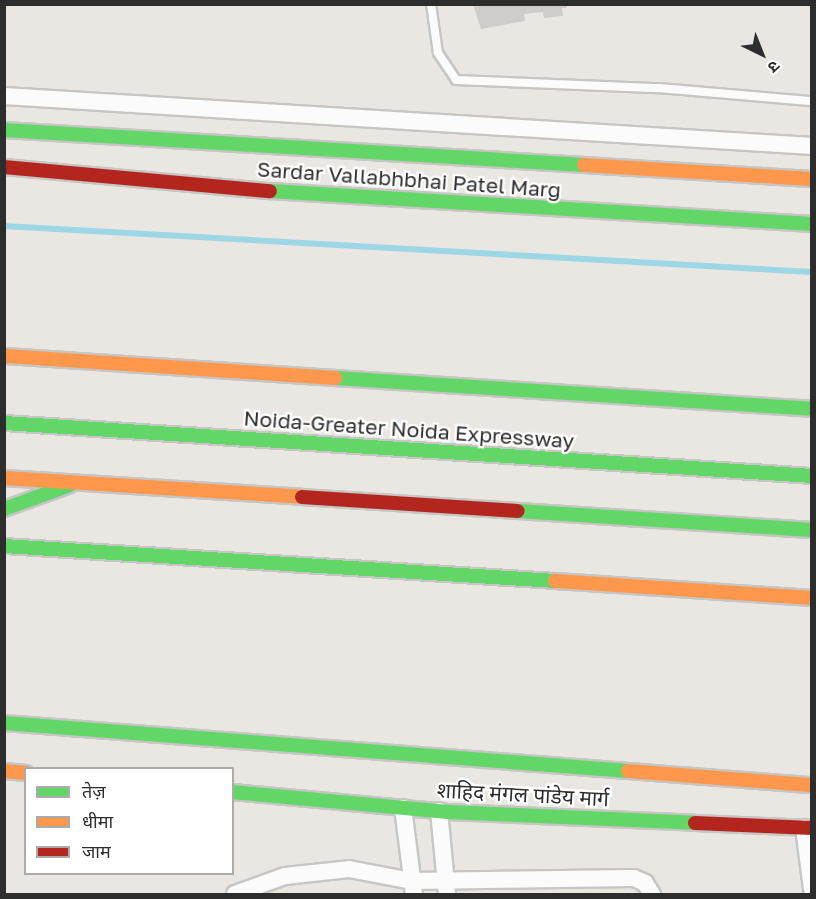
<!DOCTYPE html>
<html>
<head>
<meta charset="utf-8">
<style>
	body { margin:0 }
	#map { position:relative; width:816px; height:899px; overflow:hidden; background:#eae7e3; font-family:"Golos Text","Noto Sans Devanagari",sans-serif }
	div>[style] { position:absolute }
	.stream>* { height:6px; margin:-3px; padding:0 3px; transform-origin:3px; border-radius:3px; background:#9dd6e5 }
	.building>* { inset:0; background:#cfcdca }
	.roads { filter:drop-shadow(2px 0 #c6c6c5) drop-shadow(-2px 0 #c6c6c5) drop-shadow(0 2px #c6c6c5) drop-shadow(0 -2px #c6c6c5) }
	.lane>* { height:8px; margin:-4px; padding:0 4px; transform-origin:4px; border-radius:4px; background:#fcfbfb }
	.street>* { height:16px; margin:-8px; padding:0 8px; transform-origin:8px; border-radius:8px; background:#fcfbfb }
	.fast>* { height:14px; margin:-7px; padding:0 7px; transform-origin:7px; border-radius:7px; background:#63d668 }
	.slow>* { height:14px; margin:-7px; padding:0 7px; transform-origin:7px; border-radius:7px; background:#ff974d }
	.jam>* { height:14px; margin:-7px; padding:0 7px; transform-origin:7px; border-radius:7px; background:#b3261e }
	span { translate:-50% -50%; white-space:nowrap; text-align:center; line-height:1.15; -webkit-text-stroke:4.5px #fff; paint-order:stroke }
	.street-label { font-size:21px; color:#2d2d2d }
	.frame { position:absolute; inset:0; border:6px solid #2d2d2d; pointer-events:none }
	.legend { position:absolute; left:24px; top:767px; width:210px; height:108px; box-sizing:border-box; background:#fff; border:2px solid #ababab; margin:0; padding:8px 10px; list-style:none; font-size:18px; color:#2d2d2d }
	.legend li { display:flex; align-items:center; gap:12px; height:30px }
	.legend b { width:30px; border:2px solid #ababab }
	.north { position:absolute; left:732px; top:24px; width:60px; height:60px; -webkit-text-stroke:4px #fff; paint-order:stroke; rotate:137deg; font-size:16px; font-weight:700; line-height:24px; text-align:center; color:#2d2d2d }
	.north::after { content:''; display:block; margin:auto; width:21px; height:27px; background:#2d2d2d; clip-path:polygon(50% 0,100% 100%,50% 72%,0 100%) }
</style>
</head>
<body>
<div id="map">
	<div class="stream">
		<div style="left:4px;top:226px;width:809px;rotate:3.26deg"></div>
	</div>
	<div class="building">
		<div style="clip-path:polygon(473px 4px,566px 4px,567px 8px,562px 8px,563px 16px,544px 18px,543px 12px,524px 14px,525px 21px,481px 29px)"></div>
	</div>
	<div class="roads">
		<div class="lane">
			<div style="left:431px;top:4px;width:49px;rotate:81.9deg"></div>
			<div style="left:438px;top:53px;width:32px;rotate:56deg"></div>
			<div style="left:456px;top:80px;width:203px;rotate:2.3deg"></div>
			<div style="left:659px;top:88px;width:154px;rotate:4.9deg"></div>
		</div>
		<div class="street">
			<div style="left:4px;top:96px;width:810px;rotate:3.54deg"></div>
			<div style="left:403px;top:808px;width:87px;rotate:82.7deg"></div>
			<div style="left:439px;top:811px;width:83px;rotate:84.5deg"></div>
			<div style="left:804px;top:828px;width:62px;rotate:82.5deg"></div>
			<div style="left:235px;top:894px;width:53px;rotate:-19.8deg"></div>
			<div style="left:285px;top:876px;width:64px;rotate:-6.2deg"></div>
			<div style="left:349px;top:869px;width:64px;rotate:10.8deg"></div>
			<div style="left:412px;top:881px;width:222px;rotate:-0.8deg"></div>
			<div style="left:634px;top:878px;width:12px;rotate:24deg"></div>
			<div style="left:645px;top:883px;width:13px;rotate:58deg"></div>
		</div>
		<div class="fast">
			<div style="left:4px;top:130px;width:581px;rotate:3.45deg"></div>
			<div style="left:270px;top:191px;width:543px;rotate:3.48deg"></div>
			<div style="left:335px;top:378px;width:478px;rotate:3.7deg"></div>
			<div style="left:4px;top:423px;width:810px;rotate:3.75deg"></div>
			<div style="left:4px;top:509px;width:70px;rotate:-20deg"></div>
			<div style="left:518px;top:511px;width:295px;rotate:3.7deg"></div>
			<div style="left:4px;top:546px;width:552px;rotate:3.63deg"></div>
			<div style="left:4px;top:723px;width:626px;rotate:4.4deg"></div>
			<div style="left:232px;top:792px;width:217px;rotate:5.3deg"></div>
			<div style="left:448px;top:812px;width:247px;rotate:2.5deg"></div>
		</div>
		<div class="slow">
			<div style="left:584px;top:165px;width:228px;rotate:3.5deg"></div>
			<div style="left:4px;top:356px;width:332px;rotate:3.8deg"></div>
			<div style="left:4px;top:478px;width:299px;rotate:3.6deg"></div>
			<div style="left:555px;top:581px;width:258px;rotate:3.8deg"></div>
			<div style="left:4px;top:771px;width:22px;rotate:5deg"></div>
			<div style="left:628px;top:771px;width:185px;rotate:4.4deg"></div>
		</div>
		<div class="jam">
			<div style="left:4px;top:167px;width:267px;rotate:5.2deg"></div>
			<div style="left:302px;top:497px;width:216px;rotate:3.7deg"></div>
			<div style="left:695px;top:823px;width:117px;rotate:2.4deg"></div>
		</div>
	</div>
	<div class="street-label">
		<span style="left:409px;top:179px;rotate:4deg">Sardar Vallabhbhai Patel Marg</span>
		<span style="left:409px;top:429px;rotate:4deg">Noida-Greater Noida Expressway</span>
		<span style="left:523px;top:794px;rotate:3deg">शाहिद मंगल पांडेय मार्ग</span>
	</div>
	<div class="frame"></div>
	<ul class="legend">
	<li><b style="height:8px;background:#63d668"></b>तेज़</li>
	<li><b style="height:8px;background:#ff974d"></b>धीमा</li>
	<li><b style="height:8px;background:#b3261e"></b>जाम</li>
	</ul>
	<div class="north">उ</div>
</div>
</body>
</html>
